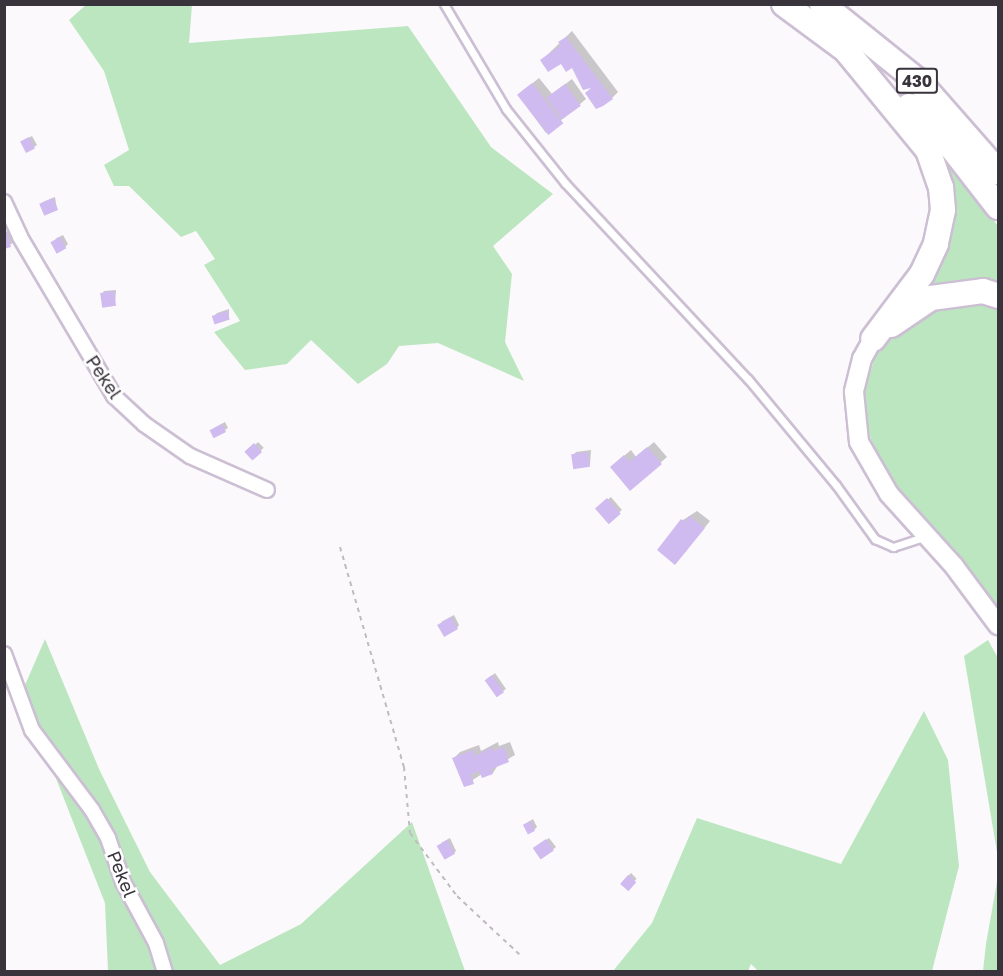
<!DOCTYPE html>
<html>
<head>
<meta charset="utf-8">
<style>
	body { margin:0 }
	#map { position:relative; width:1003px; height:976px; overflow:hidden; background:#fcf9fd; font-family:"Golos Text",sans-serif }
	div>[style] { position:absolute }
	.green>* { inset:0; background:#bbe6bf }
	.shadow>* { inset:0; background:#0003; transform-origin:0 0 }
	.building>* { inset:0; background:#cfbbef; transform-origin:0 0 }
	.path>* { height:2px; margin-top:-1px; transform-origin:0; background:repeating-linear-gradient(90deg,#bfbbc0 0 4.5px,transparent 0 9px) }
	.roads { filter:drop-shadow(2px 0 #ccbfd3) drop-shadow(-2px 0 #ccbfd3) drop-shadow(0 2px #ccbfd3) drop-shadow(0 -2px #ccbfd3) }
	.lane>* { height:7px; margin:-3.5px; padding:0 3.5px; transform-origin:3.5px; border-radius:3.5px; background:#fff }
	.street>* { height:14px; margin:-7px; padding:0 7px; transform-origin:7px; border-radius:7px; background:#fff }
	.secondary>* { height:18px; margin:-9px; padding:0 9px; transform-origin:9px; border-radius:9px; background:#fff }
	.highway>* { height:24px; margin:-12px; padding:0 12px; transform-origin:12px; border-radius:12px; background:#fff }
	span { translate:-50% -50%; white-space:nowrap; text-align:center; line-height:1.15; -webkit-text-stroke:5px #fff; paint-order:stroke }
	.shield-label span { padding:2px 4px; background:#fff; border:2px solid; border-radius:4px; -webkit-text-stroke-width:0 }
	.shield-label { font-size:16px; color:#39333b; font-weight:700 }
	.street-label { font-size:18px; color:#39333b }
	.frame { position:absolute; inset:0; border:6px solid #39333b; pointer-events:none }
</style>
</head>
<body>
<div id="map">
	<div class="green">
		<div style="clip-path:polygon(87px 4px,192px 5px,189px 43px,408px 26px,491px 147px,553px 194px,493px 246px,512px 274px,505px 342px,524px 381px,438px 343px,399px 346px,387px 364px,358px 384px,311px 340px,287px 364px,245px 370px,214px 332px,240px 321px,204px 265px,215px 259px,196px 231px,181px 237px,129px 186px,114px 186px,104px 165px,129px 150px,104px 71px,69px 20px)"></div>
		<div style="clip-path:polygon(939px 151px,998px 226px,998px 288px,917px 290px,932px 267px)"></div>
		<div style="clip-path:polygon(940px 302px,998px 302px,998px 607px,885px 474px,863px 419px,864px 390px,875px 358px,891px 334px)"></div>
		<div style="clip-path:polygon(45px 639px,99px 769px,150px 872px,220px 965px,301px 924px,412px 822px,465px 971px,108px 971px,105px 903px,22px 692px)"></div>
		<div style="clip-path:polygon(988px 640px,998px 658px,998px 858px,964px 656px)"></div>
		<div style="clip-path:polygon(924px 711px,948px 760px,959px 866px,932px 971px,759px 972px,751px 964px,748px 971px,613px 971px,652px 923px,697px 818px,841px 864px)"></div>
		<div style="clip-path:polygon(998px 876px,998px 971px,983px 971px,986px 944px)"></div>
	</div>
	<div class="shadow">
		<div style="clip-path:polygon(572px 31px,618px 92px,612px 98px,573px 65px,542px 60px)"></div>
		<div style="clip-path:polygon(539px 78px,552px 94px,572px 79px,586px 99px,546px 133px,518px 95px)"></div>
		<div style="clip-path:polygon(32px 136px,37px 145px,27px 152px,24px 140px)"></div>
		<div style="clip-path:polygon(55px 197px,57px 209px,41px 204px,43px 202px)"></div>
		<div style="clip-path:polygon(10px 231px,13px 243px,4px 247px,4px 232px)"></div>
		<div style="clip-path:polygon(63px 235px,68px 244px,65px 247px,55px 239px)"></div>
		<div style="clip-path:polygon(116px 290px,115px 304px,102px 294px,104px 291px)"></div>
		<div style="clip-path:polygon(229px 309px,229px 319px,214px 316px,217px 313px)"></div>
		<div style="clip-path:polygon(225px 422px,228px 428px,215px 436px,214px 428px)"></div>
		<div style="left:258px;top:442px;width:8px;height:16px;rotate:45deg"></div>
		<div style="clip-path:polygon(654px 442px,667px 457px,630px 489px,618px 461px,631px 450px,636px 457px)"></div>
		<div style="clip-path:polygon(591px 450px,590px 465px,573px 455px,576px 452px)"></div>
		<div style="left:611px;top:497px;width:17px;height:18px;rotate:50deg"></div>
		<div style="clip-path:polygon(697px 511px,710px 521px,681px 557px,659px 550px,683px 520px)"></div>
		<div style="clip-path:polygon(454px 615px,459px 625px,457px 628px,441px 622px)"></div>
		<div style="clip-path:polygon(495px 673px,506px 689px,503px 691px,489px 678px)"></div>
		<div style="clip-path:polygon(498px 742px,499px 746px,510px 742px,515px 755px,498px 765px,493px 773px,482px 774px,465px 785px,454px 758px,460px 752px,479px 745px,481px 751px)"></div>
		<div style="clip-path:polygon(533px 819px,537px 827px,534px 830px,528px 822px)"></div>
		<div style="clip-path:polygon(450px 838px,456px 851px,454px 853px,441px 843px)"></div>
		<div style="clip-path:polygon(549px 838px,556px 847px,542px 858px,538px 846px)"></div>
		<div style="left:631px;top:873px;width:8px;height:13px;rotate:45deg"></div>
	</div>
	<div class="building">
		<div style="clip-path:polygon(566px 37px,613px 99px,603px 106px,596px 109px,585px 93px,591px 88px,583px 90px,572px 68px,566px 72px,561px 64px,548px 72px,540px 60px,561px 45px,558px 42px)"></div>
		<div style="left:532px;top:83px;width:51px;height:19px;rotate:52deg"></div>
		<div style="left:565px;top:84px;width:27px;height:23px;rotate:54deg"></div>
		<div style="left:29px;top:137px;width:13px;height:10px;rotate:63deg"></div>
		<div style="left:53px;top:198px;width:13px;height:15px;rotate:67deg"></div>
		<div style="clip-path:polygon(7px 232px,11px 247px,4px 249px,4px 233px)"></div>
		<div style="left:60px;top:237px;width:13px;height:11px;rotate:61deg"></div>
		<div style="left:114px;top:291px;width:15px;height:14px;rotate:82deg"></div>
		<div style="left:227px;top:311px;width:9px;height:16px;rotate:72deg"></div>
		<div style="left:222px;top:424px;width:9px;height:14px;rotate:63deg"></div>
		<div style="left:254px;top:443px;width:12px;height:13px;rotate:48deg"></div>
		<div style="clip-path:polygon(647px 447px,662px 464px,630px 491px,610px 467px,624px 455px,629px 462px)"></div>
		<div style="left:588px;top:452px;width:15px;height:17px;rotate:82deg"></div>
		<div style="left:607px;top:498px;width:21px;height:16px;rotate:49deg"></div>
		<div style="clip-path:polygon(689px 516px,705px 528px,675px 565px,657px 550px,681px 519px,685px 522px)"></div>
		<div style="left:451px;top:617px;width:14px;height:16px;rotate:60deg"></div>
		<div style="left:492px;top:675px;width:21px;height:9px;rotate:55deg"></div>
		<div style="clip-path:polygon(492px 747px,493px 751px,504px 747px,509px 762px,491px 769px,493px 774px,482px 778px,479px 771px,471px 774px,474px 784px,464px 787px,452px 758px,473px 750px,475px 756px)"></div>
		<div style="left:530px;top:821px;width:11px;height:8px;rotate:63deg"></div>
		<div style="left:546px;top:839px;width:14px;height:16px;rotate:56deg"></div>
		<div style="left:447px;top:840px;width:16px;height:12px;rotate:60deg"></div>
		<div style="left:628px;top:875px;width:11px;height:12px;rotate:41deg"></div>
	</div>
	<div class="path">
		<div style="left:340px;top:547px;width:229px;rotate:73.8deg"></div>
		<div style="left:404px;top:767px;width:66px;rotate:84.8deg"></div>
		<div style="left:410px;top:833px;width:79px;rotate:53.3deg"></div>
		<div style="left:457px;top:896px;width:86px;rotate:43.1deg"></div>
	</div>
	<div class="roads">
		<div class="lane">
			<div style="left:444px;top:4px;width:122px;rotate:59.4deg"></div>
			<div style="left:506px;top:109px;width:95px;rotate:51.4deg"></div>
			<div style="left:565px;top:183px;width:268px;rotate:47deg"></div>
			<div style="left:748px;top:379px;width:138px;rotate:50.3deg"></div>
			<div style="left:836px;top:485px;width:67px;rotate:54.2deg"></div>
			<div style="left:875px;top:539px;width:20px;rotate:24deg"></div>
			<div style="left:893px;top:547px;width:35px;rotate:-18deg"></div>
		</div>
		<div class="street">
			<div style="left:4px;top:202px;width:38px;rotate:65deg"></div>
			<div style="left:20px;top:237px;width:185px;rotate:59.4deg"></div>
			<div style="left:114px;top:396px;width:41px;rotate:43deg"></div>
			<div style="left:144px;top:424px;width:56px;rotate:34.8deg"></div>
			<div style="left:190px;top:456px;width:84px;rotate:23.8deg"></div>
			<div style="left:4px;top:654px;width:81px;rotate:69.8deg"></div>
			<div style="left:32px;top:730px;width:100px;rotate:53.1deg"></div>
			<div style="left:92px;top:810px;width:32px;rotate:60deg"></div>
			<div style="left:108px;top:838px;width:46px;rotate:71.2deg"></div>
			<div style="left:123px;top:882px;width:69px;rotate:61.6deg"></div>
			<div style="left:156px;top:943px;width:30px;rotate:73deg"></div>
		</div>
		<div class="secondary">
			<div style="left:873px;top:339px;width:23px;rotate:119deg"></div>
			<div style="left:862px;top:359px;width:34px;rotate:104deg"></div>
			<div style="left:854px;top:392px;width:50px;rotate:84.3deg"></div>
			<div style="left:859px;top:442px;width:60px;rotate:60deg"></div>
			<div style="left:889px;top:494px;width:97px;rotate:47.9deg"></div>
			<div style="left:954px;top:566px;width:74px;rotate:53.3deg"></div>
		</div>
		<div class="highway">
			<div style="left:784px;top:4px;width:82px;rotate:36.6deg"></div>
			<div style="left:822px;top:4px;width:124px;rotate:38.8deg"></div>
			<div style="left:919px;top:82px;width:120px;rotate:48.7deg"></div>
			<div style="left:840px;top:43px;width:139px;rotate:50.6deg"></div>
			<div style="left:928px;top:150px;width:39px;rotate:71deg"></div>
			<div style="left:941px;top:187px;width:23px;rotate:85deg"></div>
			<div style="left:943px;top:210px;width:35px;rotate:102deg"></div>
			<div style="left:936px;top:244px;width:33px;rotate:115deg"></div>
			<div style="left:922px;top:274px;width:81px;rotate:127deg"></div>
			<div style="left:909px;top:106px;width:60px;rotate:44.3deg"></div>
			<div style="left:952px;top:148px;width:75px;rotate:52.1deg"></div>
			<div style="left:891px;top:325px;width:48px;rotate:-34deg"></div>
			<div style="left:931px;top:298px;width:52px;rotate:-7.7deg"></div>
			<div style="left:983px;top:291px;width:16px;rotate:18deg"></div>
		</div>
	</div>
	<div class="shield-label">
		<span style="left:917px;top:81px">430</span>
	</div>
	<div class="street-label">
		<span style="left:104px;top:377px;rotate:56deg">Pekel</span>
		<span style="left:122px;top:874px;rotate:68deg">Pekel</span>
	</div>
	<div class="frame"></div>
</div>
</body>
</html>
